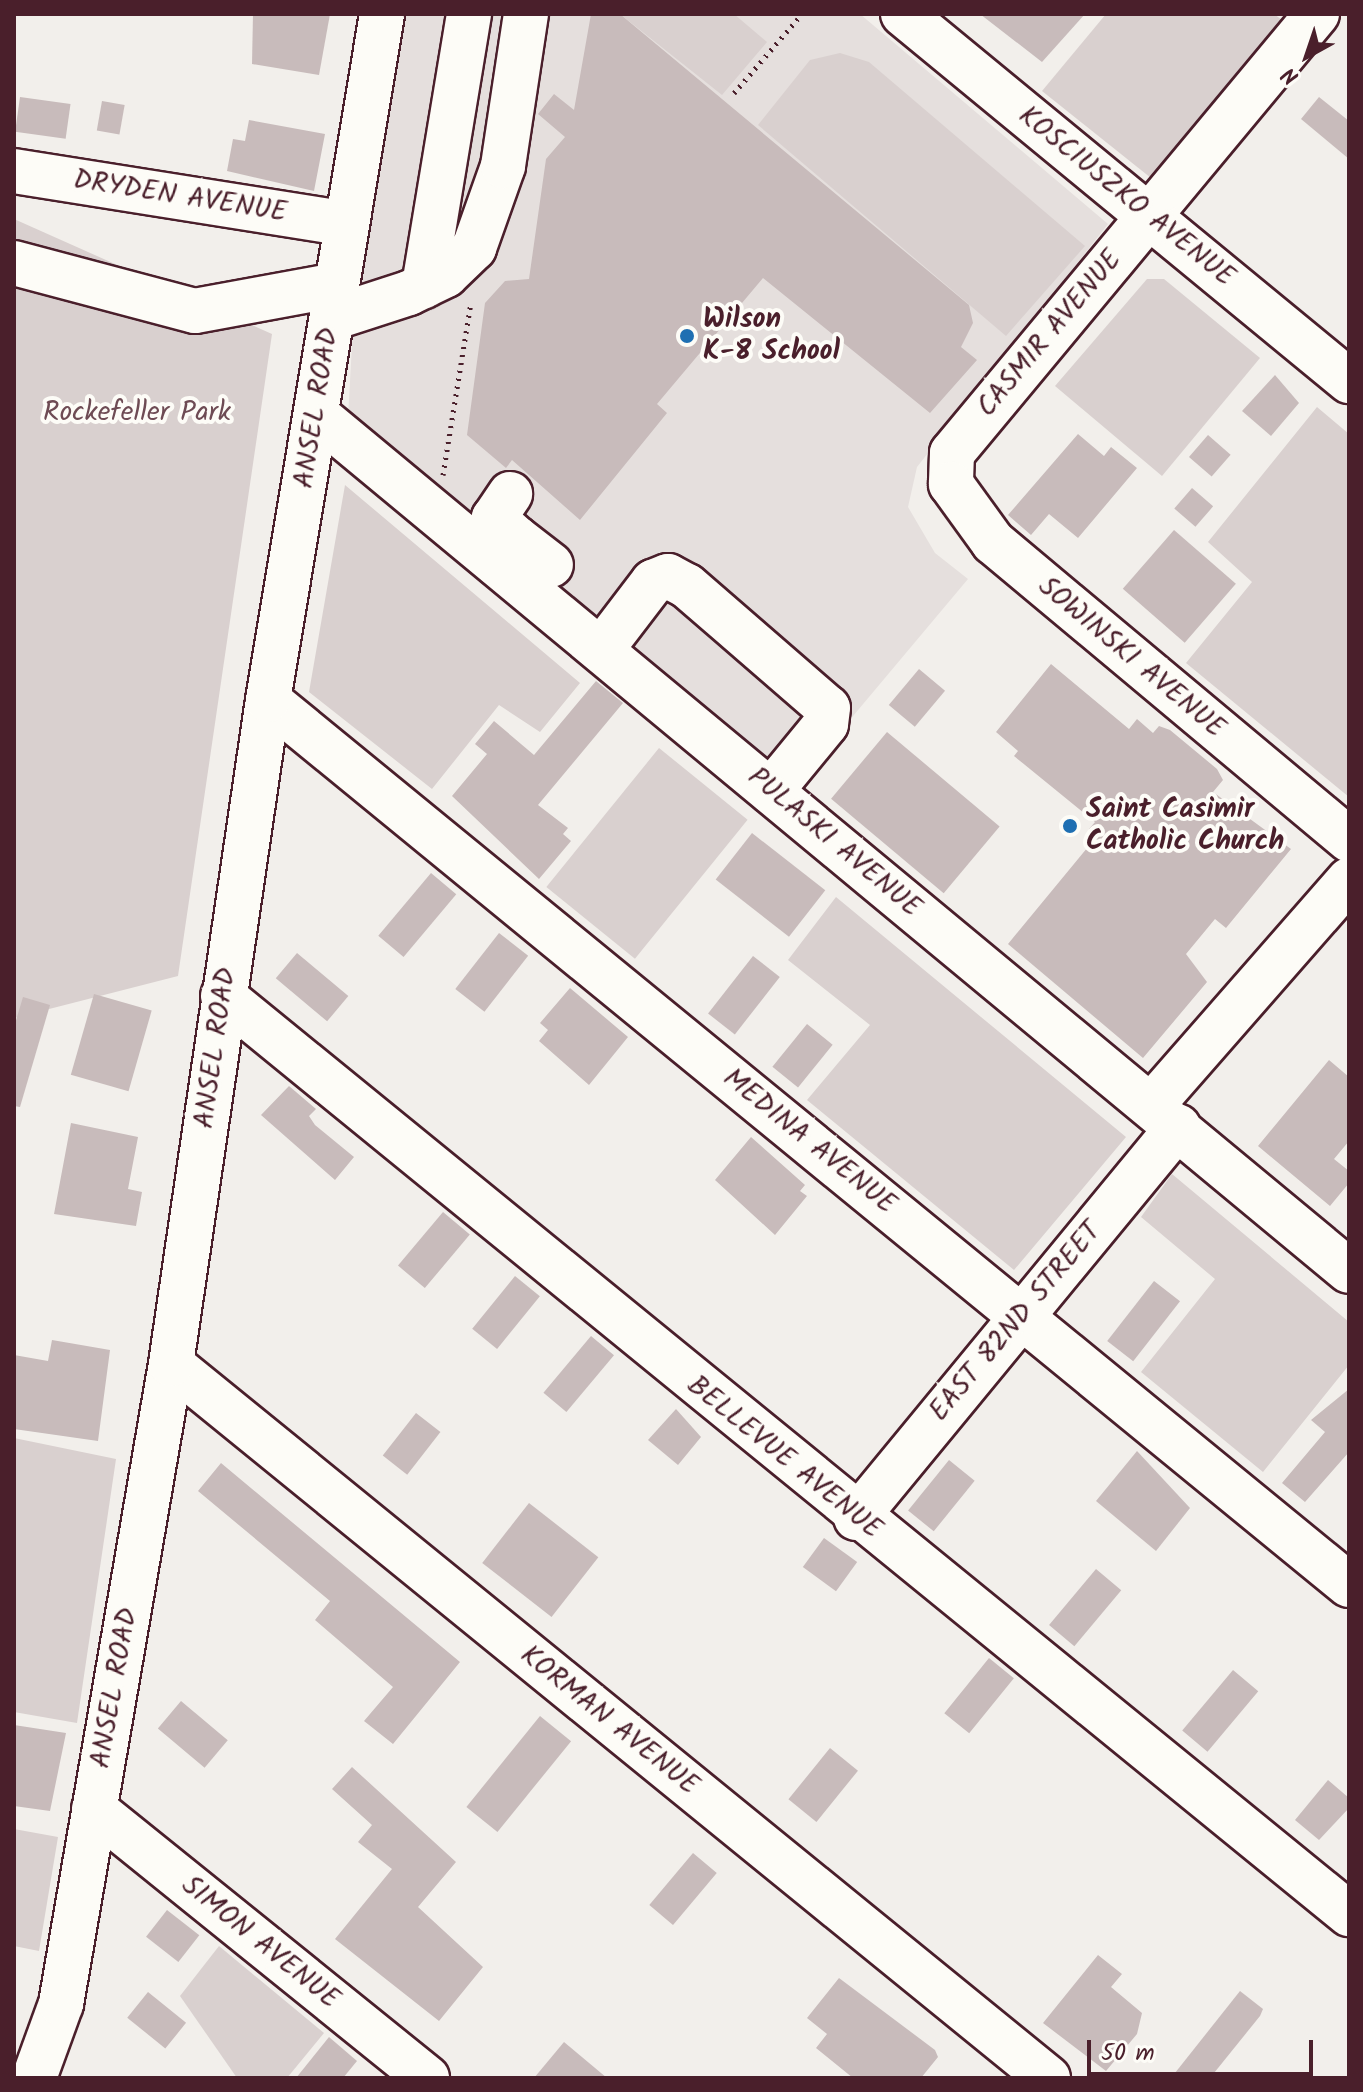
<!DOCTYPE html>
<html>
<head>
<meta charset="utf-8">
<style>
	body { margin:0 }
	#map { position:relative; width:1363px; height:2092px; overflow:hidden; background:#f2efeb; font-family:Kalam,sans-serif }
	div>[style] { position:absolute }
	.built>* { inset:0; background:#e5dfdd }
	.green>* { inset:0; background:#d9d0cf; transform-origin:0 0 }
	.building>* { inset:0; background:#c8bbbb; transform-origin:0 0 }
	.path>* { height:5px; margin-top:-2.5px; transform-origin:0; background:repeating-linear-gradient(90deg,#4a1f2b 0 2px,transparent 0 8px) }
	.roads { filter:drop-shadow(2px 0 #4a1f2b) drop-shadow(-2px 0 #4a1f2b) drop-shadow(0 2px #4a1f2b) drop-shadow(0 -2px #4a1f2b) }
	.minor>* { height:44px; margin:-22px; padding:0 22px; transform-origin:22px; border-radius:22px; background:#fdfcf7 }
	.dots>* { width:22px; height:22px; translate:-50% -50%; box-sizing:border-box; border:4px solid #fdfcf7; border-radius:50% }
	span { translate:-50% -50%; white-space:nowrap; text-align:center; line-height:1.15; -webkit-text-stroke:8px #fdfcf7; paint-order:stroke }
	.street-label { font-size:28px; color:#4a1f2b }
	.poi-label { font-size:28px; color:#4a1f2b; font-weight:700 }
	.left { translate:0 -50%; text-align:left }
	.park-label { font-size:28px; color:#6e4b54 }
	.frame { position:absolute; inset:0; border:16px solid #4a1f2b; pointer-events:none }
	.north { position:absolute; left:1267px; top:16px; width:80px; height:80px; -webkit-text-stroke:6px #fdfcf7; paint-order:stroke; rotate:220deg; font-size:22px; font-weight:700; line-height:32px; text-align:center; color:#4a1f2b }
	.north::after { content:''; display:block; margin:auto; width:28px; height:36px; background:#4a1f2b; clip-path:polygon(50% 0,100% 100%,50% 72%,0 100%) }
	.scale { position:absolute; left:1087px; top:2040px; width:226px; height:36px; box-sizing:border-box; border:4px solid #4a1f2b; border-top:0; padding-left:10px; font-size:24px; line-height:28px; white-space:nowrap; color:#4a1f2b; -webkit-text-stroke:6px #fdfcf7; paint-order:stroke }
</style>
</head>
<body>
<div id="map">
	<div class="built">
		<div style="clip-path:polygon(406px 14px,860px 14px,1108px 224px,917px 467px,908px 507px,935px 553px,968px 579px,796px 784px,348px 417px,357px 255px)"></div>
	</div>
	<div class="green">
		<div style="clip-path:polygon(620px 14px,734px 14px,767px 42px,722px 95px)"></div>
		<div style="clip-path:polygon(1106px 14px,1274px 14px,1282px 20px,1151px 178px,1042px 91px)"></div>
		<div style="clip-path:polygon(840px 53px,869px 62px,1085px 246px,1006px 336px,758px 125px,810px 60px)"></div>
		<div style="clip-path:polygon(14px 219px,272px 334px,178px 976px,14px 1018px)"></div>
		<div style="clip-path:polygon(1147px 279px,1164px 279px,1260px 358px,1162px 476px,1055px 386px)"></div>
		<div style="clip-path:polygon(1317px 407px,1349px 434px,1349px 797px,1186px 663px,1252px 582px,1208px 542px)"></div>
		<div style="clip-path:polygon(345px 485px,580px 683px,540px 732px,499px 705px,432px 789px,309px 692px)"></div>
		<div style="left:659px;top:748px;width:114px;height:179px;rotate:39deg"></div>
		<div style="clip-path:polygon(836px 897px,1126px 1137px,1014px 1270px,807px 1100px,870px 1025px,788px 960px)"></div>
		<div style="clip-path:polygon(1172px 1174px,1349px 1322px,1349px 1365px,1263px 1472px,1141px 1372px,1215px 1279px,1141px 1217px)"></div>
		<div style="clip-path:polygon(14px 1438px,116px 1459px,77px 1723px,14px 1712px)"></div>
		<div style="clip-path:polygon(14px 1829px,58px 1837px,39px 1951px,14px 1946px)"></div>
		<div style="clip-path:polygon(219px 1946px,324px 2033px,287px 2078px,237px 2078px,180px 1996px)"></div>
	</div>
	<div class="building">
		<div style="clip-path:polygon(253px 14px,330px 14px,319px 75px,252px 64px)"></div>
		<div style="clip-path:polygon(591px 14px,620px 14px,969px 305px,973px 323px,961px 347px,977px 360px,930px 413px,763px 278px,657px 404px,667px 413px,580px 520px,512px 460px,506px 468px,467px 435px,485px 303px,505px 281px,529px 279px,546px 159px,565px 137px,538px 114px,554px 94px,574px 110px)"></div>
		<div style="clip-path:polygon(980px 14px,1085px 14px,1042px 62px)"></div>
		<div style="left:20px;top:97px;width:51px;height:35px;rotate:8deg"></div>
		<div style="clip-path:polygon(1319px 97px,1349px 121px,1349px 159px,1301px 119px)"></div>
		<div style="left:102px;top:101px;width:23px;height:30px;rotate:10deg"></div>
		<div style="clip-path:polygon(249px 120px,325px 134px,314px 191px,227px 171px,233px 139px,245px 141px)"></div>
		<div style="clip-path:polygon(1275px 375px,1299px 403px,1271px 436px,1242px 411px)"></div>
		<div style="clip-path:polygon(1078px 434px,1104px 456px,1111px 447px,1137px 468px,1078px 538px,1049px 514px,1031px 535px,1008px 515px)"></div>
		<div style="left:1208px;top:435px;width:30px;height:29px;rotate:41deg"></div>
		<div style="left:1192px;top:488px;width:28px;height:27px;rotate:41deg"></div>
		<div style="left:1174px;top:530px;width:82px;height:78px;rotate:41deg"></div>
		<div style="clip-path:polygon(1051px 664px,1129px 729px,1137px 719px,1153px 733px,1159px 726px,1170px 730px,1217px 769px,1223px 780px,1213px 792px,1291px 849px,1226px 928px,1215px 919px,1186px 954px,1207px 982px,1143px 1058px,1008px 944px,1097px 836px,1089px 829px,1095px 822px,1014px 756px,1018px 751px,996px 732px)"></div>
		<div style="left:919px;top:669px;width:34px;height:47px;rotate:40deg"></div>
		<div style="clip-path:polygon(596px 681px,623px 703px,538px 805px,568px 828px,563px 834px,571px 841px,539px 879px,452px 796px,487px 754px,475px 744px,494px 721px,534px 755px)"></div>
		<div style="left:887px;top:732px;width:147px;height:87px;rotate:40deg"></div>
		<div style="left:752px;top:833px;width:93px;height:59px;rotate:38deg"></div>
		<div style="left:431px;top:873px;width:33px;height:82px;rotate:40deg"></div>
		<div style="left:499px;top:933px;width:37px;height:71px;rotate:38deg"></div>
		<div style="left:297px;top:953px;width:67px;height:33px;rotate:40deg"></div>
		<div style="left:753px;top:956px;width:34px;height:73px;rotate:38deg"></div>
		<div style="clip-path:polygon(570px 988px,628px 1037px,589px 1085px,539px 1041px,548px 1030px,540px 1023px)"></div>
		<div style="left:94px;top:994px;width:60px;height:84px;rotate:16deg"></div>
		<div style="clip-path:polygon(23px 997px,50px 1005px,20px 1107px,14px 1106px,14px 1027px)"></div>
		<div style="left:807px;top:1024px;width:33px;height:55px;rotate:39deg"></div>
		<div style="clip-path:polygon(1329px 1060px,1349px 1077px,1349px 1141px,1334px 1159px,1349px 1171px,1349px 1183px,1330px 1206px,1258px 1146px)"></div>
		<div style="clip-path:polygon(289px 1086px,316px 1109px,309px 1116px,315px 1125px,354px 1157px,335px 1180px,261px 1115px)"></div>
		<div style="clip-path:polygon(71px 1123px,138px 1137px,128px 1189px,142px 1192px,136px 1226px,54px 1214px)"></div>
		<div style="clip-path:polygon(751px 1137px,805px 1185px,800px 1191px,807px 1196px,775px 1235px,715px 1180px)"></div>
		<div style="left:443px;top:1212px;width:35px;height:70px;rotate:40deg"></div>
		<div style="left:515px;top:1276px;width:32px;height:68px;rotate:39deg"></div>
		<div style="left:1154px;top:1281px;width:33px;height:76px;rotate:38deg"></div>
		<div style="left:591px;top:1336px;width:30px;height:74px;rotate:40deg"></div>
		<div style="clip-path:polygon(52px 1340px,110px 1350px,98px 1441px,14px 1429px,14px 1355px,48px 1361px)"></div>
		<div style="clip-path:polygon(1349px 1389px,1349px 1452px,1305px 1502px,1282px 1483px,1325px 1432px,1311px 1420px)"></div>
		<div style="clip-path:polygon(676px 1409px,701px 1437px,678px 1465px,648px 1440px)"></div>
		<div style="left:416px;top:1413px;width:31px;height:54px;rotate:38deg"></div>
		<div style="clip-path:polygon(1137px 1451px,1190px 1508px,1156px 1551px,1096px 1501px)"></div>
		<div style="left:949px;top:1460px;width:33px;height:65px;rotate:39deg"></div>
		<div style="clip-path:polygon(221px 1463px,460px 1662px,393px 1744px,364px 1721px,393px 1687px,315px 1620px,330px 1601px,198px 1491px)"></div>
		<div style="left:529px;top:1503px;width:88px;height:76px;rotate:38deg"></div>
		<div style="left:824px;top:1538px;width:41px;height:36px;rotate:36deg"></div>
		<div style="left:1096px;top:1569px;width:33px;height:73px;rotate:40deg"></div>
		<div style="left:989px;top:1658px;width:32px;height:71px;rotate:39deg"></div>
		<div style="left:1233px;top:1670px;width:33px;height:79px;rotate:40deg"></div>
		<div style="left:181px;top:1701px;width:61px;height:36px;rotate:40deg"></div>
		<div style="left:540px;top:1716px;width:40px;height:117px;rotate:39deg"></div>
		<div style="clip-path:polygon(14px 1725px,66px 1733px,50px 1811px,14px 1806px)"></div>
		<div style="left:830px;top:1748px;width:36px;height:66px;rotate:39deg"></div>
		<div style="clip-path:polygon(352px 1767px,456px 1862px,418px 1907px,483px 1967px,439px 2021px,335px 1939px,392px 1869px,358px 1842px,372px 1825px,332px 1789px)"></div>
		<div style="clip-path:polygon(1328px 1780px,1349px 1798px,1349px 1808px,1319px 1840px,1295px 1820px)"></div>
		<div style="left:693px;top:1853px;width:31px;height:68px;rotate:40deg"></div>
		<div style="left:167px;top:1910px;width:41px;height:34px;rotate:38deg"></div>
		<div style="clip-path:polygon(1098px 1955px,1122px 1974px,1111px 1987px,1142px 2013px,1137px 2034px,1106px 2071px,1043px 2023px)"></div>
		<div style="clip-path:polygon(839px 1978px,935px 2050px,938px 2057px,921px 2078px,853px 2078px,816px 2048px,827px 2034px,807px 2018px)"></div>
		<div style="clip-path:polygon(1240px 1991px,1263px 2009px,1260px 2016px,1210px 2078px,1171px 2078px)"></div>
		<div style="left:148px;top:1992px;width:49px;height:33px;rotate:39deg"></div>
		<div style="clip-path:polygon(329px 2037px,357px 2061px,343px 2078px,296px 2078px)"></div>
		<div style="clip-path:polygon(564px 2042px,607px 2078px,534px 2078px)"></div>
	</div>
	<div class="path">
		<div style="left:734px;top:93px;width:104px;rotate:-49.3deg"></div>
		<div style="left:443px;top:475px;width:174px;rotate:-80.8deg"></div>
	</div>
	<div class="roads">
		<div class="minor">
			<div style="left:903px;top:14px;width:578px;rotate:39.45deg"></div>
			<div style="left:1317px;top:14px;width:571px;rotate:129.74deg"></div>
			<div style="left:952px;top:453px;width:31px;rotate:92deg"></div>
			<div style="left:951px;top:484px;width:72px;rotate:54.1deg"></div>
			<div style="left:993px;top:542px;width:464px;rotate:39.9deg"></div>
			<div style="left:14px;top:171px;width:337px;rotate:9deg"></div>
			<div style="left:14px;top:263px;width:187px;rotate:14.9deg"></div>
			<div style="left:195px;top:311px;width:143px;rotate:-10.4deg"></div>
			<div style="left:424px;top:286px;width:276px;rotate:-80.6deg"></div>
			<div style="left:332px;top:318px;width:81px;rotate:-18deg"></div>
			<div style="left:409px;top:293px;width:41px;rotate:-25.9deg"></div>
			<div style="left:446px;top:275px;width:39px;rotate:-44deg"></div>
			<div style="left:474px;top:248px;width:87px;rotate:-70.5deg"></div>
			<div style="left:503px;top:166px;width:154px;rotate:-81.4deg"></div>
			<div style="left:318px;top:416px;width:1339px;rotate:39.67deg"></div>
			<div style="left:516px;top:538px;width:44px;rotate:37.6deg"></div>
			<div style="left:497px;top:564px;width:32px;rotate:-54deg"></div>
			<div style="left:516px;top:538px;width:30px;rotate:-138deg"></div>
			<div style="left:494px;top:518px;width:29px;rotate:-56deg"></div>
			<div style="left:601px;top:650px;width:86px;rotate:-52.6deg"></div>
			<div style="left:653px;top:582px;width:16px;rotate:-22deg"></div>
			<div style="left:668px;top:576px;width:21px;rotate:28deg"></div>
			<div style="left:687px;top:586px;width:186px;rotate:40.9deg"></div>
			<div style="left:828px;top:708px;width:16px;rotate:97deg"></div>
			<div style="left:826px;top:724px;width:87px;rotate:129.4deg"></div>
			<div style="left:268px;top:700px;width:1397px;rotate:39.31deg"></div>
			<div style="left:223px;top:996px;width:1453px;rotate:39.19deg"></div>
			<div style="left:1152px;top:1105px;width:299px;rotate:-48.8deg"></div>
			<div style="left:171px;top:1364px;width:1131px;rotate:39.15deg"></div>
			<div style="left:856px;top:1518px;width:507px;rotate:-50.53deg"></div>
			<div style="left:94px;top:1809px;width:428px;rotate:38.9deg"></div>
			<div style="left:34px;top:2078px;width:79px;rotate:-70deg"></div>
			<div style="left:61px;top:2004px;width:649px;rotate:-80.25deg"></div>
			<div style="left:171px;top:1364px;width:671px;rotate:-81.69deg"></div>
			<div style="left:268px;top:700px;width:695px;rotate:-80.56deg"></div>
		</div>
	</div>
	<div class="dots">
		<div style="left:687px;top:336px;background:#1f6fb2"></div>
		<div style="left:1070px;top:826px;background:#1f6fb2"></div>
	</div>
	<div class="street-label">
		<span style="left:180px;top:197px;rotate:9deg">DRYDEN AVENUE</span>
		<span style="left:1126px;top:197px;rotate:39deg">KOSCIUSZKO AVENUE</span>
		<span style="left:1050px;top:334px;rotate:-50deg">CASMIR AVENUE</span>
		<span style="left:317px;top:408px;rotate:-81deg">ANSEL ROAD</span>
		<span style="left:1131px;top:658px;rotate:40deg">SOWINSKI AVENUE</span>
		<span style="left:834px;top:843px;rotate:40deg">PULASKI AVENUE</span>
		<span style="left:216px;top:1048px;rotate:-82deg">ANSEL ROAD</span>
		<span style="left:809px;top:1142px;rotate:39deg">MEDINA AVENUE</span>
		<span style="left:1016px;top:1322px;rotate:-50deg">EAST 82ND STREET</span>
		<span style="left:784px;top:1458px;rotate:39deg">BELLEVUE AVENUE</span>
		<span style="left:115px;top:1688px;rotate:-80deg">ANSEL ROAD</span>
		<span style="left:609px;top:1721px;rotate:39deg">KORMAN AVENUE</span>
		<span style="left:260px;top:1943px;rotate:39deg">SIMON AVENUE</span>
	</div>
	<div class="poi-label">
		<span class="left" style="left:703px;top:336px">Wilson<br>K-8 School</span>
		<span class="left" style="left:1086px;top:826px">Saint Casimir<br>Catholic Church</span>
	</div>
	<div class="park-label">
		<span style="left:137px;top:413px">Rockefeller Park</span>
	</div>
	<div class="frame"></div>
	<div class="north">N</div>
	<div class="scale">50 m</div>
</div>
</body>
</html>
